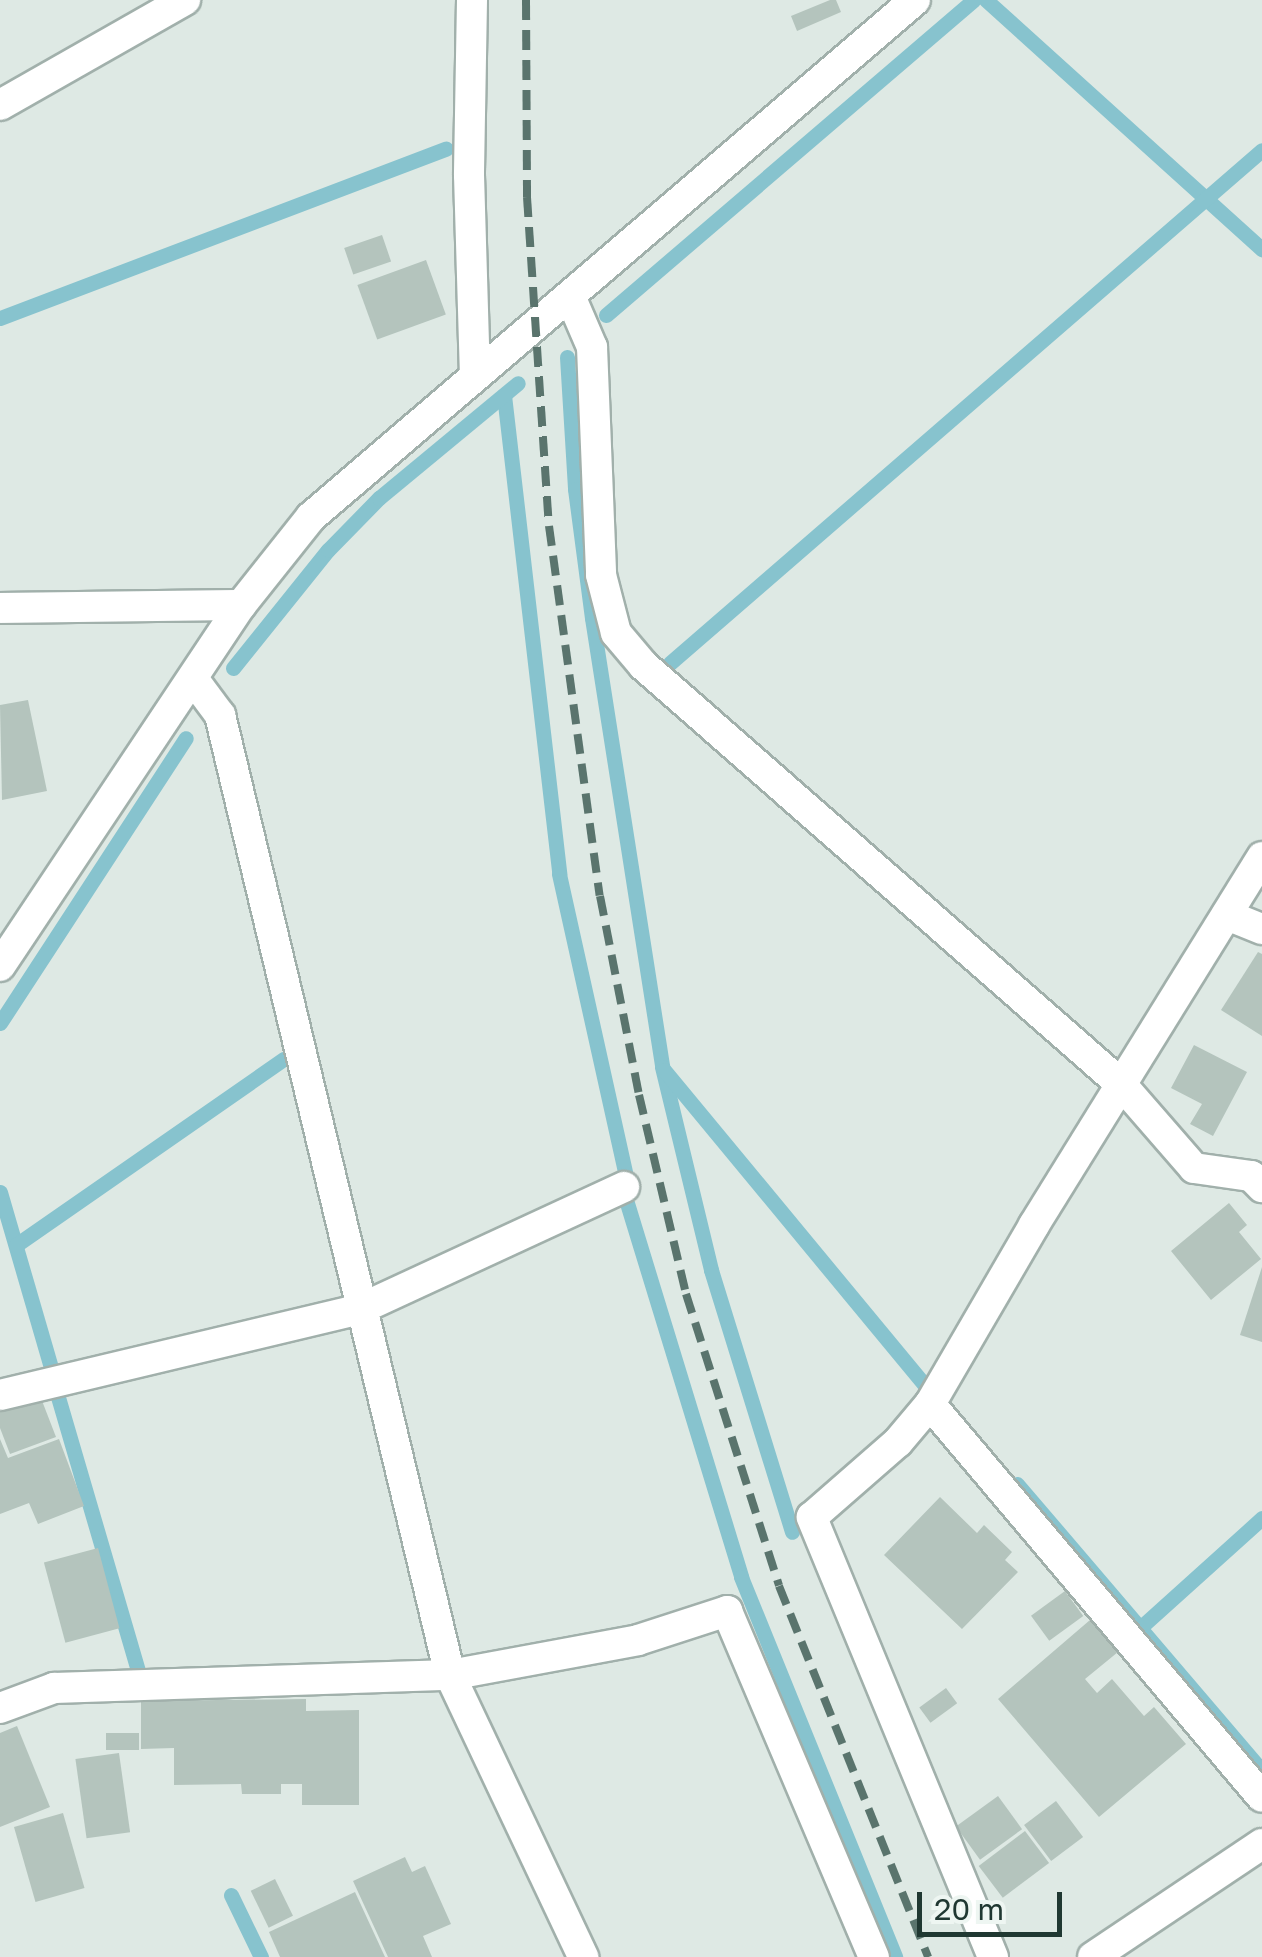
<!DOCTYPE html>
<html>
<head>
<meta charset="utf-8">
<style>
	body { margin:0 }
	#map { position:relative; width:1262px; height:1957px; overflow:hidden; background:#dee9e4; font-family:"Golos Text",sans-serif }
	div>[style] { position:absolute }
	.stream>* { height:15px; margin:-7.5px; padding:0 7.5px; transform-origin:7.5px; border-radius:7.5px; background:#87c3ce }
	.building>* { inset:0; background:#b4c4bd; transform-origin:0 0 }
	.roads { filter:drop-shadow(2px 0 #a1b0ab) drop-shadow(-2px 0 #a1b0ab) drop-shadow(0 2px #a1b0ab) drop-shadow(0 -2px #a1b0ab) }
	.minor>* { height:30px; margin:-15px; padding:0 15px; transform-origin:15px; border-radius:15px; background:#fff }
	.rail>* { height:8px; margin-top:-4px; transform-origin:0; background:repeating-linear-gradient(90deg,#5a746d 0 20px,transparent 0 30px) }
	span { translate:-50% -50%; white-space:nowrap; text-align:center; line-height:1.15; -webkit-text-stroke:10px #eef6f2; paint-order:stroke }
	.scale { position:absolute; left:917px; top:1892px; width:145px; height:45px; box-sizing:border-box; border:5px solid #203832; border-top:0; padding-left:12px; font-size:30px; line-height:35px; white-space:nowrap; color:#203832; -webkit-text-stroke:8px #eef6f2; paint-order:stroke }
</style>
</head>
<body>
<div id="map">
	<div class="stream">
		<div style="left:986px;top:0;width:372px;rotate:42.1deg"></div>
		<div style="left:606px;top:315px;width:484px;rotate:-40.6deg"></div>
		<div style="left:0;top:318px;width:477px;rotate:-20.8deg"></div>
		<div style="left:567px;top:357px;width:132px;rotate:86.5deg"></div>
		<div style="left:575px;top:489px;width:130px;rotate:82.5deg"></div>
		<div style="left:592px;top:618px;width:454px;rotate:81.1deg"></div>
		<div style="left:662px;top:1067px;width:209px;rotate:76.4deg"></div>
		<div style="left:711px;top:1270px;width:274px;rotate:72.8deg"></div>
		<div style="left:504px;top:395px;width:482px;rotate:83.4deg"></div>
		<div style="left:559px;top:874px;width:308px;rotate:77.5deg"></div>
		<div style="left:670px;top:663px;width:783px;rotate:-40.91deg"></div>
		<div style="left:233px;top:668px;width:151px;rotate:-51.2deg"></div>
		<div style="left:328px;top:550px;width:73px;rotate:-45.6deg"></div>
		<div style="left:379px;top:498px;width:180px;rotate:-39.6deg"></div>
		<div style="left:0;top:1023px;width:340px;rotate:-56.9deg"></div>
		<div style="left:664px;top:1070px;width:417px;rotate:50.4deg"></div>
		<div style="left:0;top:1192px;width:179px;rotate:73.8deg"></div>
		<div style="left:627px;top:1203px;width:391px;rotate:73deg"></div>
		<div style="left:741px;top:1577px;width:410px;rotate:67.9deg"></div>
		<div style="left:16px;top:1245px;width:326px;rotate:-34.8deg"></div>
		<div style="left:58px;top:1397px;width:285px;rotate:73.7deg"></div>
		<div style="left:1017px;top:1484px;width:377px;rotate:49.5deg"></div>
		<div style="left:1141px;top:1627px;width:163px;rotate:-42deg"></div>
		<div style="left:231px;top:1895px;width:69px;rotate:64.2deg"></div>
	</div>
	<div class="building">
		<div style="clip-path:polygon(830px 0,836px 0,841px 12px,797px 31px,791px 16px)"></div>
		<div style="left:382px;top:235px;width:28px;height:40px;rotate:71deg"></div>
		<div style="left:426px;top:260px;width:58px;height:73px;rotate:70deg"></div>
		<div style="clip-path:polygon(28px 700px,47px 791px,2px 800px,0 705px)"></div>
		<div style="clip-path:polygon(1258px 952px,1262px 954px,1262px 1036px,1221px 1010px)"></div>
		<div style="clip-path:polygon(1194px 1045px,1247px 1072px,1213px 1136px,1190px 1124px,1202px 1104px,1171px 1088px)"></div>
		<div style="clip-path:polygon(1229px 1203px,1247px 1225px,1239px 1232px,1261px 1259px,1211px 1300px,1171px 1251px)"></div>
		<div style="clip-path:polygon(1262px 1267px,1262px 1342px,1240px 1335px)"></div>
		<div style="clip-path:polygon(39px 1393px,56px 1437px,10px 1454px,0 1428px,0 1408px)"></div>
		<div style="clip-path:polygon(0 1439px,8px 1458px,59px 1439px,84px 1506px,38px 1524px,29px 1503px,0 1514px)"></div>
		<div style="clip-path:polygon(940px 1497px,977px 1533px,984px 1525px,1012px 1552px,1005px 1560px,1018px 1572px,962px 1629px,884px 1555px)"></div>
		<div style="left:98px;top:1548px;width:83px;height:56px;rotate:75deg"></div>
		<div style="left:1065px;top:1591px;width:31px;height:42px;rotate:54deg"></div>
		<div style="clip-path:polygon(1090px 1620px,1118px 1652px,1085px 1679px,1097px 1693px,1112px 1679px,1144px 1716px,1154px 1707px,1186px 1744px,1099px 1817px,998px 1699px)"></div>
		<div style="left:946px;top:1688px;width:19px;height:33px;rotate:54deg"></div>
		<div style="clip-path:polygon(306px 1699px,306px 1711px,359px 1710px,359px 1805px,302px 1805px,302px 1784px,281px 1784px,281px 1794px,242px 1794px,241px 1784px,174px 1785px,174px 1748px,141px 1749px,141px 1701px)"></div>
		<div style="clip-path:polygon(17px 1726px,50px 1807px,0 1827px,0 1733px)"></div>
		<div style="left:106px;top:1733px;width:33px;height:17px"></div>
		<div style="left:119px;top:1753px;width:80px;height:44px;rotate:82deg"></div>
		<div style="left:998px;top:1796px;width:41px;height:52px;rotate:54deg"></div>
		<div style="left:1056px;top:1801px;width:45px;height:40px;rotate:53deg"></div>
		<div style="left:63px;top:1813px;width:78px;height:51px;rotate:74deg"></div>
		<div style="left:1025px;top:1831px;width:40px;height:58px;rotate:53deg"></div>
		<div style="clip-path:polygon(405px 1857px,412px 1872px,425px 1866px,451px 1924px,423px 1936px,432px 1957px,388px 1957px,353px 1881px)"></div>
		<div style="left:275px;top:1879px;width:41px;height:27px;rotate:64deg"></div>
		<div style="clip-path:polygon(355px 1892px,385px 1957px,280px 1957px,269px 1932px)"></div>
	</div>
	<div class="roads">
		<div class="minor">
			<div style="left:472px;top:0;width:175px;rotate:91deg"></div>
			<div style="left:469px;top:175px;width:199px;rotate:88.3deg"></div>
			<div style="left:0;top:105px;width:213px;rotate:-29.6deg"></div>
			<div style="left:570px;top:296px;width:56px;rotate:66.7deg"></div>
			<div style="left:592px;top:347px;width:228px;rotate:87.7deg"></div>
			<div style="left:601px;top:575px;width:60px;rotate:75.5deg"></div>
			<div style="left:616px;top:633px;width:42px;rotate:49.8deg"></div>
			<div style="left:643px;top:665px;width:636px;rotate:41.24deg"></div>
			<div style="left:1121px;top:1084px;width:111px;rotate:49deg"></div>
			<div style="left:1194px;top:1168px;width:58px;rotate:8deg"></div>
			<div style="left:1251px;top:1176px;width:16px;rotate:45deg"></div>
			<div style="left:0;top:608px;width:241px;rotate:-0.7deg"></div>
			<div style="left:194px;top:680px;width:44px;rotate:53.4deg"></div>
			<div style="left:220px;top:715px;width:987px;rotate:76.53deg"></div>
			<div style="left:450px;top:1675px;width:312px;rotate:64.7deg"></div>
			<div style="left:1227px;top:915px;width:38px;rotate:22deg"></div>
			<div style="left:0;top:966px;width:434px;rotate:-56.3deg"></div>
			<div style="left:241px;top:605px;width:112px;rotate:-51.5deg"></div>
			<div style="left:311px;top:517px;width:795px;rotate:-40.56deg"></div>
			<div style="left:0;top:1395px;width:370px;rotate:-13.4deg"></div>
			<div style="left:360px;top:1309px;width:291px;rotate:-24.8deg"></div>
			<div style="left:930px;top:1404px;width:514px;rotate:49.81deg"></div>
			<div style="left:0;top:1708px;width:58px;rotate:-20.3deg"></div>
			<div style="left:54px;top:1688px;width:396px;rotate:-1.9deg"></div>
			<div style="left:450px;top:1675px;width:191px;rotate:-10.5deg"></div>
			<div style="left:638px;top:1640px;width:94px;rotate:-18deg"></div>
			<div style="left:727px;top:1611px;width:376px;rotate:67deg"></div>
			<div style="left:993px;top:1957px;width:476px;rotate:-112.4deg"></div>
			<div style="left:812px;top:1517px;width:114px;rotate:-41.1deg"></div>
			<div style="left:898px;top:1442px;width:50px;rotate:-49.9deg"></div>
			<div style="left:930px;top:1404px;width:207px;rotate:-59.8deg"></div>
			<div style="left:1034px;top:1225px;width:433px;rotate:-58.2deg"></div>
			<div style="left:1093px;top:1957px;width:203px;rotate:-33.8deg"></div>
		</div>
	</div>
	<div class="rail">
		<div style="left:526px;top:0;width:197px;rotate:89.7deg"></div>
		<div style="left:527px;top:197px;width:330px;rotate:86.2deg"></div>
		<div style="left:549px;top:526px;width:373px;rotate:82.2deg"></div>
		<div style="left:600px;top:896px;width:203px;rotate:78.9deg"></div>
		<div style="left:639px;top:1095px;width:204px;rotate:76.7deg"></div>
		<div style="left:686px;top:1294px;width:306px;rotate:72.3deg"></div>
		<div style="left:779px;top:1586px;width:400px;rotate:68.1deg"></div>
	</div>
	<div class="scale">20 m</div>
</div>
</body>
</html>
